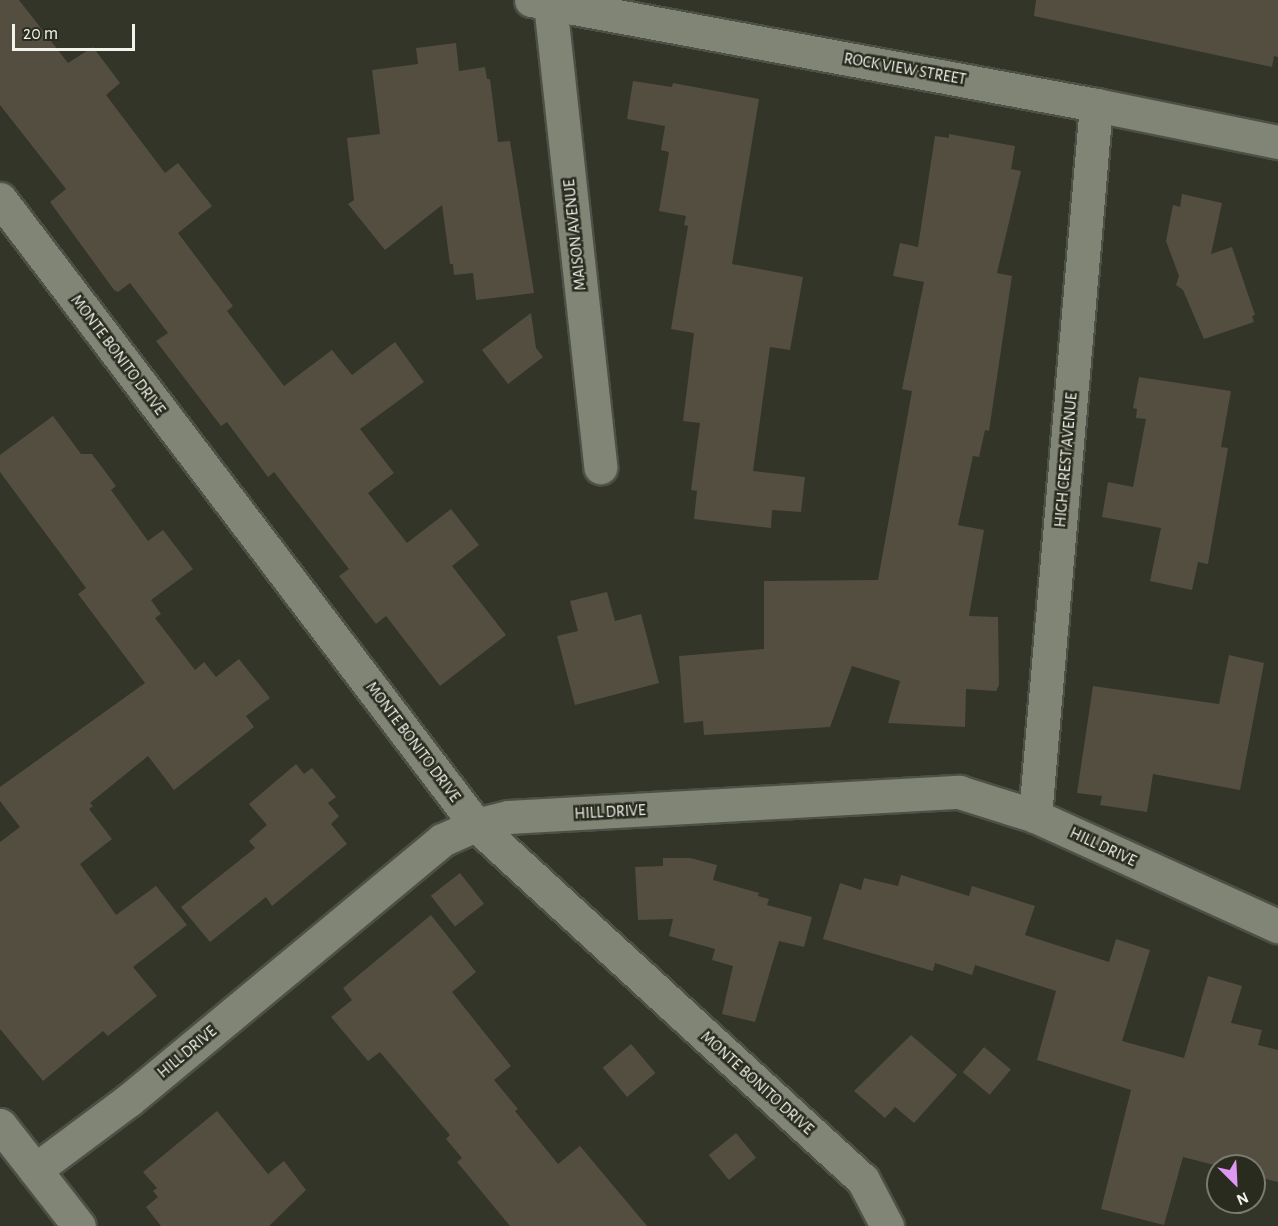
<!DOCTYPE html>
<html>
<head>
<meta charset="utf-8">
<style>
	body { margin:0 }
	#map { position:relative; width:1278px; height:1226px; overflow:hidden; background:#323528; font-family:"Alegreya Sans",sans-serif }
	div>[style] { position:absolute }
	.building>* { inset:0; background:#544e41; transform-origin:0 0 }
	.roads { filter:drop-shadow(2px 0 #4d5045) drop-shadow(-2px 0 #4d5045) drop-shadow(0 2px #4d5045) drop-shadow(0 -2px #4d5045) }
	.street>* { height:33px; margin:-16.5px; padding:0 16.5px; transform-origin:16.5px; border-radius:16.5px; background:#818576 }
	span { translate:-50% -50%; white-space:nowrap; text-align:center; line-height:1.15; -webkit-text-stroke:5px #282b1e; paint-order:stroke }
	.street-label { font-size:16px; color:#f2f4ec }
	.north { position:absolute; left:1206px; top:1154px; width:60px; height:60px; box-sizing:border-box; background:#282b1e; border:2px solid #797b70; border-radius:50%; rotate:156deg; font-size:16px; font-weight:700; line-height:24px; text-align:center; color:#f2f4ec }
	.north::after { content:''; display:block; margin:auto; width:21px; height:27px; background:#de98f3; clip-path:polygon(50% 0,100% 100%,50% 72%,0 100%) }
	.scale { position:absolute; left:12px; top:24px; width:123px; height:27px; box-sizing:border-box; border:3px solid #f2f4ec; border-top:0; padding-left:8px; font-size:18px; line-height:21px; white-space:nowrap; color:#f2f4ec; -webkit-text-stroke:4px #282b1e; paint-order:stroke }
</style>
</head>
<body>
<div id="map">
	<div class="building">
		<div style="clip-path:polygon(0 0,19px 0,68px 63px,93px 47px,120px 83px,106px 95px,165px 173px,178px 163px,212px 206px,178px 233px,233px 306px,227px 311px,284px 386px,332px 350px,352px 375px,395px 342px,424px 382px,360px 429px,394px 473px,368px 493px,407px 543px,451px 509px,479px 545px,452px 566px,506px 635px,440px 686px,386px 616px,376px 624px,339px 576px,349px 569px,274px 472px,268px 477px,227px 422px,221px 426px,156px 341px,168px 333px,130px 283px,118px 292px,114px 290px,50px 202px,66px 189px,0 105px)"></div>
		<div style="clip-path:polygon(1036px 0,1278px 0,1278px 57px,1274px 56px,1272px 67px,1034px 16px)"></div>
		<div style="clip-path:polygon(456px 43px,459px 71px,485px 67px,487px 79px,490px 79px,498px 142px,510px 141px,534px 293px,476px 300px,473px 273px,454px 275px,453px 264px,450px 264px,442px 205px,385px 250px,348px 204px,354px 200px,347px 138px,380px 134px,372px 70px,418px 64px,416px 48px)"></div>
		<div style="clip-path:polygon(633px 81px,672px 87px,673px 83px,759px 99px,732px 264px,803px 277px,790px 350px,770px 347px,753px 471px,805px 477px,801px 512px,772px 510px,771px 528px,694px 519px,697px 491px,691px 490px,700px 423px,683px 421px,694px 333px,671px 329px,688px 226px,684px 225px,686px 216px,659px 211px,669px 152px,661px 150px,665px 126px,627px 119px)"></div>
		<div style="clip-path:polygon(949px 134px,1015px 146px,1011px 169px,1021px 171px,997px 273px,1012px 276px,989px 431px,985px 430px,979px 457px,973px 456px,958px 525px,984px 530px,969px 616px,998px 617px,999px 685px,996px 691px,966px 689px,965px 727px,888px 723px,900px 681px,852px 666px,830px 727px,704px 735px,703px 721px,684px 723px,679px 656px,764px 649px,764px 581px,878px 580px,912px 391px,902px 389px,924px 282px,893px 276px,900px 243px,918px 247px,935px 136px,949px 138px)"></div>
		<div style="clip-path:polygon(1182px 194px,1222px 203px,1211px 254px,1232px 247px,1255px 315px,1252px 316px,1254px 322px,1204px 339px,1183px 290px,1176px 285px,1179px 276px,1166px 241px,1173px 205px,1180px 207px)"></div>
		<div style="clip-path:polygon(531px 313px,536px 348px,543px 357px,508px 384px,482px 350px)"></div>
		<div style="clip-path:polygon(1139px 377px,1231px 391px,1221px 447px,1228px 448px,1208px 564px,1198px 562px,1192px 590px,1150px 581px,1161px 528px,1102px 517px,1108px 482px,1133px 487px,1146px 419px,1136px 418px,1137px 409px,1133px 408px)"></div>
		<div style="clip-path:polygon(53px 416px,81px 454px,92px 454px,116px 486px,111px 490px,148px 541px,163px 530px,193px 569px,151px 600px,161px 614px,155px 618px,195px 670px,204px 662px,216px 677px,239px 659px,270px 698px,246px 716px,254px 727px,174px 790px,148px 756px,90px 803px,93px 806px,89px 809px,112px 839px,80px 864px,116px 915px,156px 886px,187px 925px,133px 967px,157px 996px,108px 1036px,103px 1031px,43px 1081px,0 1029px,0 842px,20px 827px,0 801px,0 787px,145px 683px,78px 594px,86px 588px,0 472px,0 455px)"></div>
		<div style="clip-path:polygon(607px 592px,615px 621px,641px 614px,659px 683px,575px 705px,557px 636px,578px 631px,570px 601px)"></div>
		<div style="clip-path:polygon(1229px 655px,1264px 663px,1240px 790px,1153px 774px,1147px 812px,1100px 805px,1102px 796px,1077px 793px,1093px 686px,1219px 704px)"></div>
		<div style="clip-path:polygon(296px 764px,304px 774px,312px 768px,336px 797px,328px 803px,339px 816px,331px 824px,347px 844px,272px 906px,266px 897px,210px 942px,181px 907px,255px 848px,249px 841px,267px 825px,249px 804px)"></div>
		<div style="clip-path:polygon(663px 858px,690px 858px,717px 865px,713px 880px,759px 893px,758px 896px,769px 899px,767px 905px,812px 917px,804px 947px,779px 941px,755px 1022px,722px 1014px,733px 966px,712px 960px,715px 949px,669px 936px,673px 919px,638px 920px,635px 867px,663px 866px)"></div>
		<div style="left:460px;top:873px;width:39px;height:37px;rotate:52deg"></div>
		<div style="clip-path:polygon(901px 875px,969px 896px,972px 886px,1035px 906px,1025px 935px,1109px 962px,1116px 939px,1150px 950px,1122px 1041px,1184px 1058px,1208px 976px,1242px 986px,1231px 1023px,1262px 1030px,1258px 1045px,1278px 1050px,1278px 1182px,1254px 1176px,1254px 1166px,1218px 1166px,1183px 1157px,1164px 1225px,1101px 1209px,1131px 1090px,1037px 1060px,1056px 991px,975px 965px,972px 975px,935px 963px,933px 971px,823px 939px,840px 883px,861px 890px,864px 878px,898px 886px)"></div>
		<div style="clip-path:polygon(431px 915px,476px 972px,452px 992px,511px 1066px,494px 1080px,518px 1109px,515px 1111px,558px 1164px,580px 1146px,647px 1226px,510px 1226px,457px 1162px,462px 1158px,446px 1139px,450px 1135px,380px 1052px,368px 1061px,331px 1017px,352px 1000px,343px 988px)"></div>
		<div style="clip-path:polygon(911px 1035px,957px 1075px,914px 1123px,895px 1107px,885px 1118px,854px 1091px)"></div>
		<div style="left:631px;top:1044px;width:38px;height:37px;rotate:50deg"></div>
		<div style="left:984px;top:1047px;width:35px;height:33px;rotate:40deg"></div>
		<div style="clip-path:polygon(217px 1111px,268px 1174px,284px 1161px,306px 1190px,269px 1226px,161px 1226px,146px 1207px,158px 1197px,153px 1191px,157px 1188px,143px 1172px)"></div>
		<div style="left:736px;top:1133px;width:32px;height:35px;rotate:51deg"></div>
	</div>
	<div class="roads">
		<div class="street">
			<div style="left:531px;top:0;width:575px;rotate:10.53deg"></div>
			<div style="left:1096px;top:105px;width:186px;rotate:11.5deg"></div>
			<div style="left:550px;top:3px;width:467px;rotate:83.8deg"></div>
			<div style="left:0;top:199px;width:786px;rotate:52.75deg"></div>
			<div style="left:476px;top:825px;width:525px;rotate:42.53deg"></div>
			<div style="left:863px;top:1180px;width:52px;rotate:62.4deg"></div>
			<div style="left:1035px;top:816px;width:714px;rotate:-85.1deg"></div>
			<div style="left:0;top:1125px;width:128px;rotate:52deg"></div>
			<div style="left:35px;top:1170px;width:117px;rotate:-36.7deg"></div>
			<div style="left:129px;top:1100px;width:407px;rotate:-39.7deg"></div>
			<div style="left:442px;top:840px;width:37px;rotate:-24deg"></div>
			<div style="left:476px;top:825px;width:33px;rotate:-14deg"></div>
			<div style="left:508px;top:817px;width:452px;rotate:-3.2deg"></div>
			<div style="left:959px;top:792px;width:80px;rotate:17.5deg"></div>
			<div style="left:1035px;top:816px;width:267px;rotate:24.4deg"></div>
		</div>
	</div>
	<div class="street-label">
		<span style="left:905px;top:69px;rotate:10deg">ROCK VIEW STREET</span>
		<span style="left:575px;top:235px;rotate:-96deg">MAISON AVENUE</span>
		<span style="left:118px;top:355px;rotate:53deg">MONTE BONITO DRIVE</span>
		<span style="left:1066px;top:460px;rotate:-85deg">HIGH CREST AVENUE</span>
		<span style="left:413px;top:742px;rotate:53deg">MONTE BONITO DRIVE</span>
		<span style="left:610px;top:812px;rotate:-3deg">HILL DRIVE</span>
		<span style="left:1103px;top:847px;rotate:25deg">HILL DRIVE</span>
		<span style="left:187px;top:1052px;rotate:-40deg">HILL DRIVE</span>
		<span style="left:757px;top:1083px;rotate:42deg">MONTE BONITO DRIVE</span>
	</div>
	<div class="north">N</div>
	<div class="scale">20 m</div>
</div>
</body>
</html>
